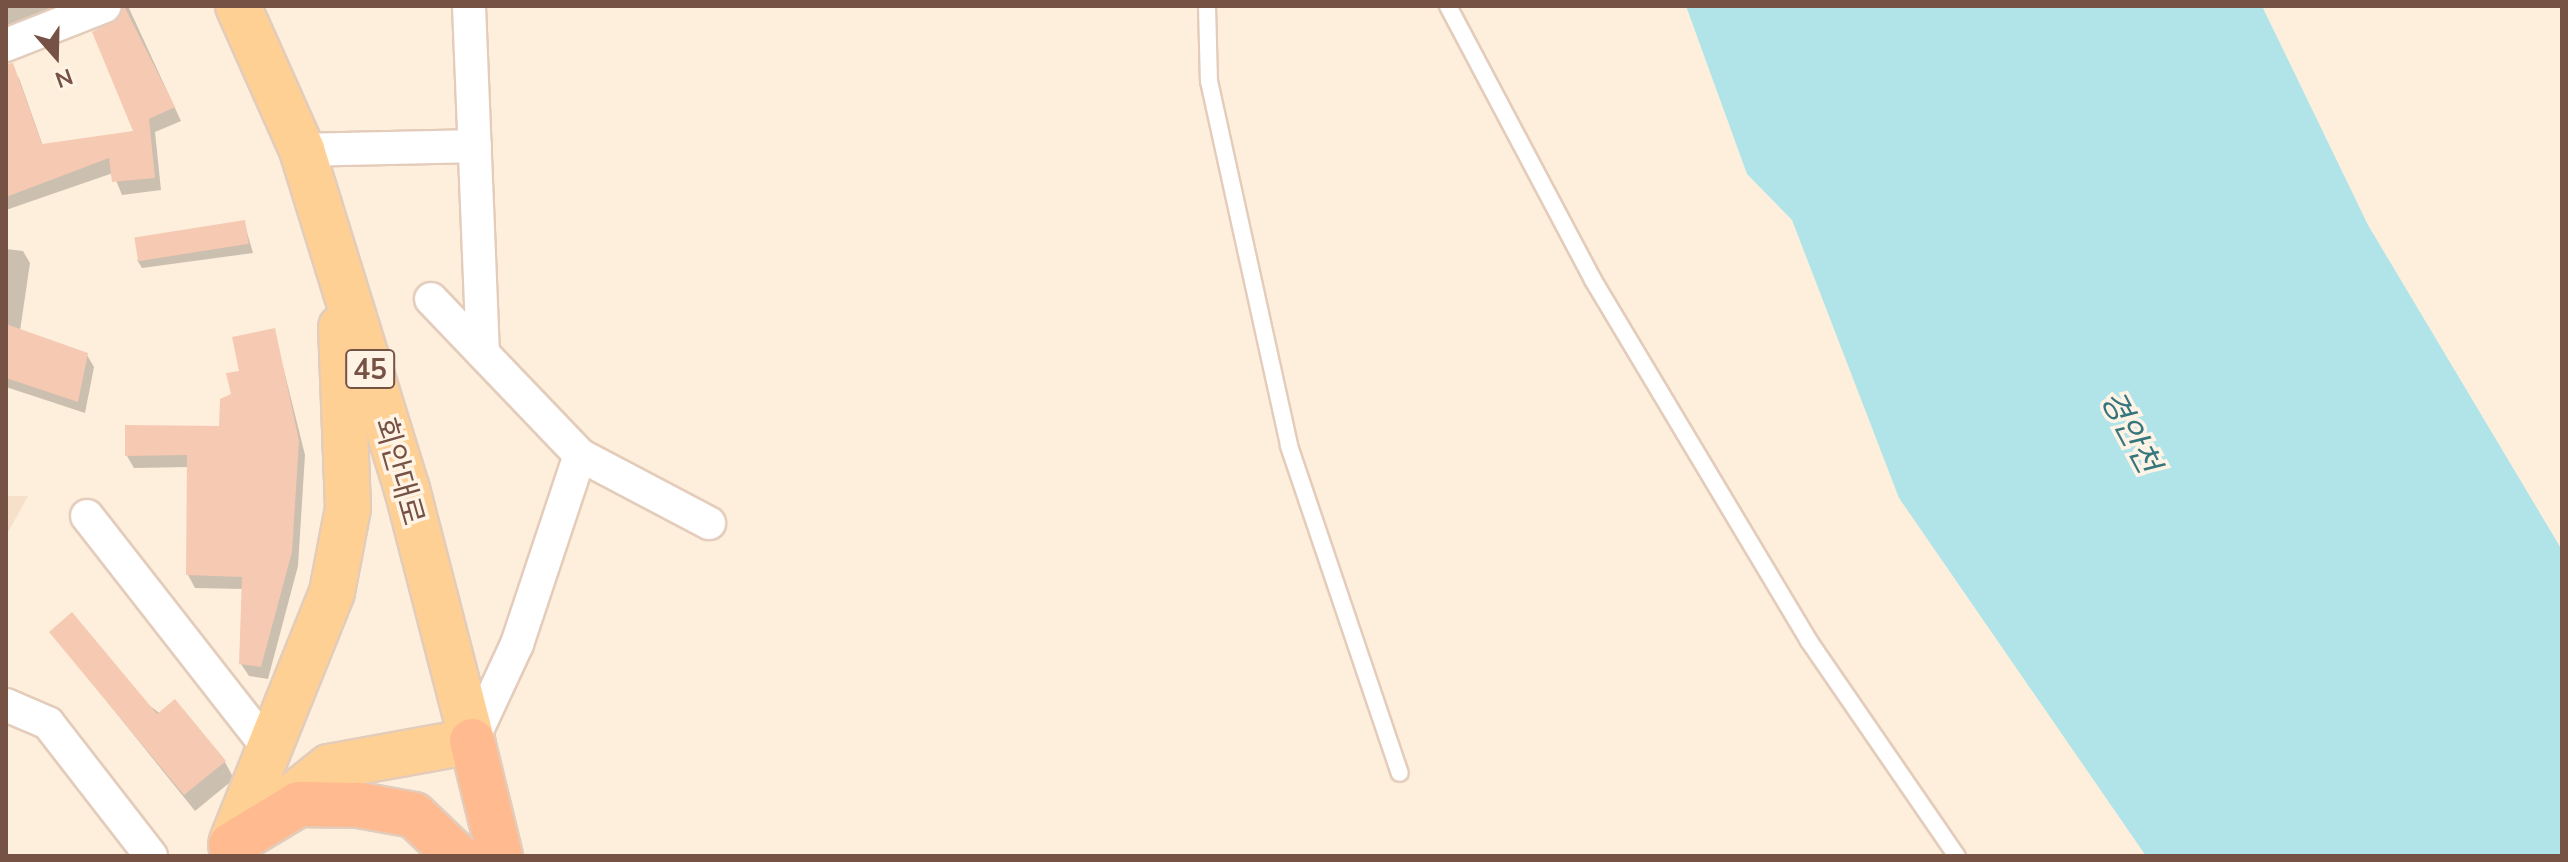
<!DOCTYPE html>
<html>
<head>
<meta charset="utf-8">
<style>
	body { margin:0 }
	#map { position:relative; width:2568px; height:862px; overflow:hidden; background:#feefdd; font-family:Mulish,"Noto Sans KR",sans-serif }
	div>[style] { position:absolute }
	.residential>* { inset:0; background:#f6e0ca }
	.water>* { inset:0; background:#b0e4e9 }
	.shadow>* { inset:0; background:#0003 }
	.building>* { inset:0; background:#f6c9b2; transform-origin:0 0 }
	.roads { filter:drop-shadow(2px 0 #e4ccbb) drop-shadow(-2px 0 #e4ccbb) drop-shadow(0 2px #e4ccbb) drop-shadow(0 -2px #e4ccbb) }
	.service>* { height:16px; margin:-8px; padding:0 8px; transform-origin:8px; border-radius:8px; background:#fff }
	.minor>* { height:32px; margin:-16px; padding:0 16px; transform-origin:16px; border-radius:16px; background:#fff }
	.primary>* { height:44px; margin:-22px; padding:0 22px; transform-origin:22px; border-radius:22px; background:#ffd093 }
	.trunk>* { height:44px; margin:-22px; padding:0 22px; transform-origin:22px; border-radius:22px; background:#ffba90 }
	span { translate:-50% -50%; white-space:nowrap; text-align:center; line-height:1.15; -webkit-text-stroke:7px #fff3e5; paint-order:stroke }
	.shield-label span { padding:2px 6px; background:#fff3e5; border:2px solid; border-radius:6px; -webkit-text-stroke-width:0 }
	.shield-label { font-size:28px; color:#755244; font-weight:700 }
	.street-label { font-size:30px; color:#755244 }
	.water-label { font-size:32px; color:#36767d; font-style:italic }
	.frame { position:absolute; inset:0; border:8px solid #755244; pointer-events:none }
	.north { position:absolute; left:16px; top:16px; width:80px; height:80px; -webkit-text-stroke:6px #fff3e5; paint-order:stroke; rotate:160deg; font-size:22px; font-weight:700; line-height:32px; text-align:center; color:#755244 }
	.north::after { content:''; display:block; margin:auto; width:28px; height:36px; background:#755244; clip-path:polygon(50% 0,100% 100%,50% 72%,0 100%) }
</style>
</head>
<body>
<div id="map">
	<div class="residential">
		<div style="clip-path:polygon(6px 496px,28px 496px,6px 536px)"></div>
	</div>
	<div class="water">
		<div style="clip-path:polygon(1686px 6px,2262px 6px,2368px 225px,2562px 550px,2562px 856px,2146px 856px,1899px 498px,1792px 220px,1747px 174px)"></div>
	</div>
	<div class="shadow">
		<div style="clip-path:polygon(6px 6px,89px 6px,6px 30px)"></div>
		<div style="clip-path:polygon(118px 6px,128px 6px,181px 121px,155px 132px,161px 190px,122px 195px,113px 173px,6px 210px,6px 65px,19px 78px,43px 146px,136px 132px)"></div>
		<div style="clip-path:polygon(244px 222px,253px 253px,142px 268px,137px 260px)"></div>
		<div style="clip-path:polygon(6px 249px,23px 251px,30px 263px,20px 331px,87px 355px,94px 367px,85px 413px,6px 387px)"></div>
		<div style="clip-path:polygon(274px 330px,305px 455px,298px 566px,268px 679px,249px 676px,241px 664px,244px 589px,195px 588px,188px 575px,189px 467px,134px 468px,127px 456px,221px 428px,241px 372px)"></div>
		<div style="clip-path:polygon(51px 632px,225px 762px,234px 779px,195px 811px)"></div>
	</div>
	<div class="building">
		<div style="clip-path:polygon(124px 6px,175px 107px,149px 119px,155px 178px,112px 182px,109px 158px,6px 197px,6px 64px,13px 63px,42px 144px,133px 131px,92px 32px,119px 18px)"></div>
		<div style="left:245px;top:220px;width:24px;height:112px;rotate:81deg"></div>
		<div style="clip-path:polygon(6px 324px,88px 353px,78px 402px,6px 378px)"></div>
		<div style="clip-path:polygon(275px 328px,299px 441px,292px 552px,261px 667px,239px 664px,242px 577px,186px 575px,187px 455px,125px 456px,125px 425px,219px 426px,220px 399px,231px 394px,226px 373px,239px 371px,232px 337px)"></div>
		<div style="clip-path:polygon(72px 612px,157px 714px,175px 699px,226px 761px,184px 795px,49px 632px)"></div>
	</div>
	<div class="roads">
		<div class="service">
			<div style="left:1207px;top:6px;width:75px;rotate:88.5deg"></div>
			<div style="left:1209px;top:81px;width:374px;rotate:77.6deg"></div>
			<div style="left:1289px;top:446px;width:345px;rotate:71.3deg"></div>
			<div style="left:1448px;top:6px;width:310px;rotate:62.1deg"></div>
			<div style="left:1593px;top:280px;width:421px;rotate:59.1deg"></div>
			<div style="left:1809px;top:641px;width:261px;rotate:55.5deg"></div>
		</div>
		<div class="minor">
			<div style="left:469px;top:6px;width:347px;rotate:87.7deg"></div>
			<div style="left:6px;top:45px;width:106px;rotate:-21.5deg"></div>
			<div style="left:302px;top:150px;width:173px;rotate:-1.3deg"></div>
			<div style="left:431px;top:299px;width:216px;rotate:46.3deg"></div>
			<div style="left:87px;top:516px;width:297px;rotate:52deg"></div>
			<div style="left:6px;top:705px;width:46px;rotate:23.2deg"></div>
			<div style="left:48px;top:723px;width:168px;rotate:52.2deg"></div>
			<div style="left:472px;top:741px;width:107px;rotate:-65.1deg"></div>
			<div style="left:517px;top:644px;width:199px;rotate:-71.6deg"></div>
			<div style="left:580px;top:455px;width:146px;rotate:27.8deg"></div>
		</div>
		<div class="primary">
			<div style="left:238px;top:6px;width:158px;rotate:66deg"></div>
			<div style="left:302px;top:150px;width:355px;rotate:72.8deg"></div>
			<div style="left:407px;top:489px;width:260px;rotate:75.5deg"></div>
			<div style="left:472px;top:741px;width:145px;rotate:169.7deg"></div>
			<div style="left:329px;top:767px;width:83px;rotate:141.3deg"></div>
			<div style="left:232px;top:841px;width:268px;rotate:-68.1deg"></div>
			<div style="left:332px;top:592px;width:86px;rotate:-79.2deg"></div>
			<div style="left:348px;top:508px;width:181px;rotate:-92.2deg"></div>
		</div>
		<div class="trunk">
			<div style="left:472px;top:741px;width:118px;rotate:76.3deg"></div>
			<div style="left:231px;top:845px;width:79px;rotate:-31.1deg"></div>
			<div style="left:299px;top:804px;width:60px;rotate:1deg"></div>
			<div style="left:359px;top:805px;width:56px;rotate:10.3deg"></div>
			<div style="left:414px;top:815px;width:59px;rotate:43.6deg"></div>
		</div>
	</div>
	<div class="shield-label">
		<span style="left:370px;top:369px">45</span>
	</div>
	<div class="street-label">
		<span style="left:400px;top:471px;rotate:74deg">회안대로</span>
	</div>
	<div class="water-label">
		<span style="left:2131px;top:431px;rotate:62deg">경안천</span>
	</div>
	<div class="frame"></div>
	<div class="north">N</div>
</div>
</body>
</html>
